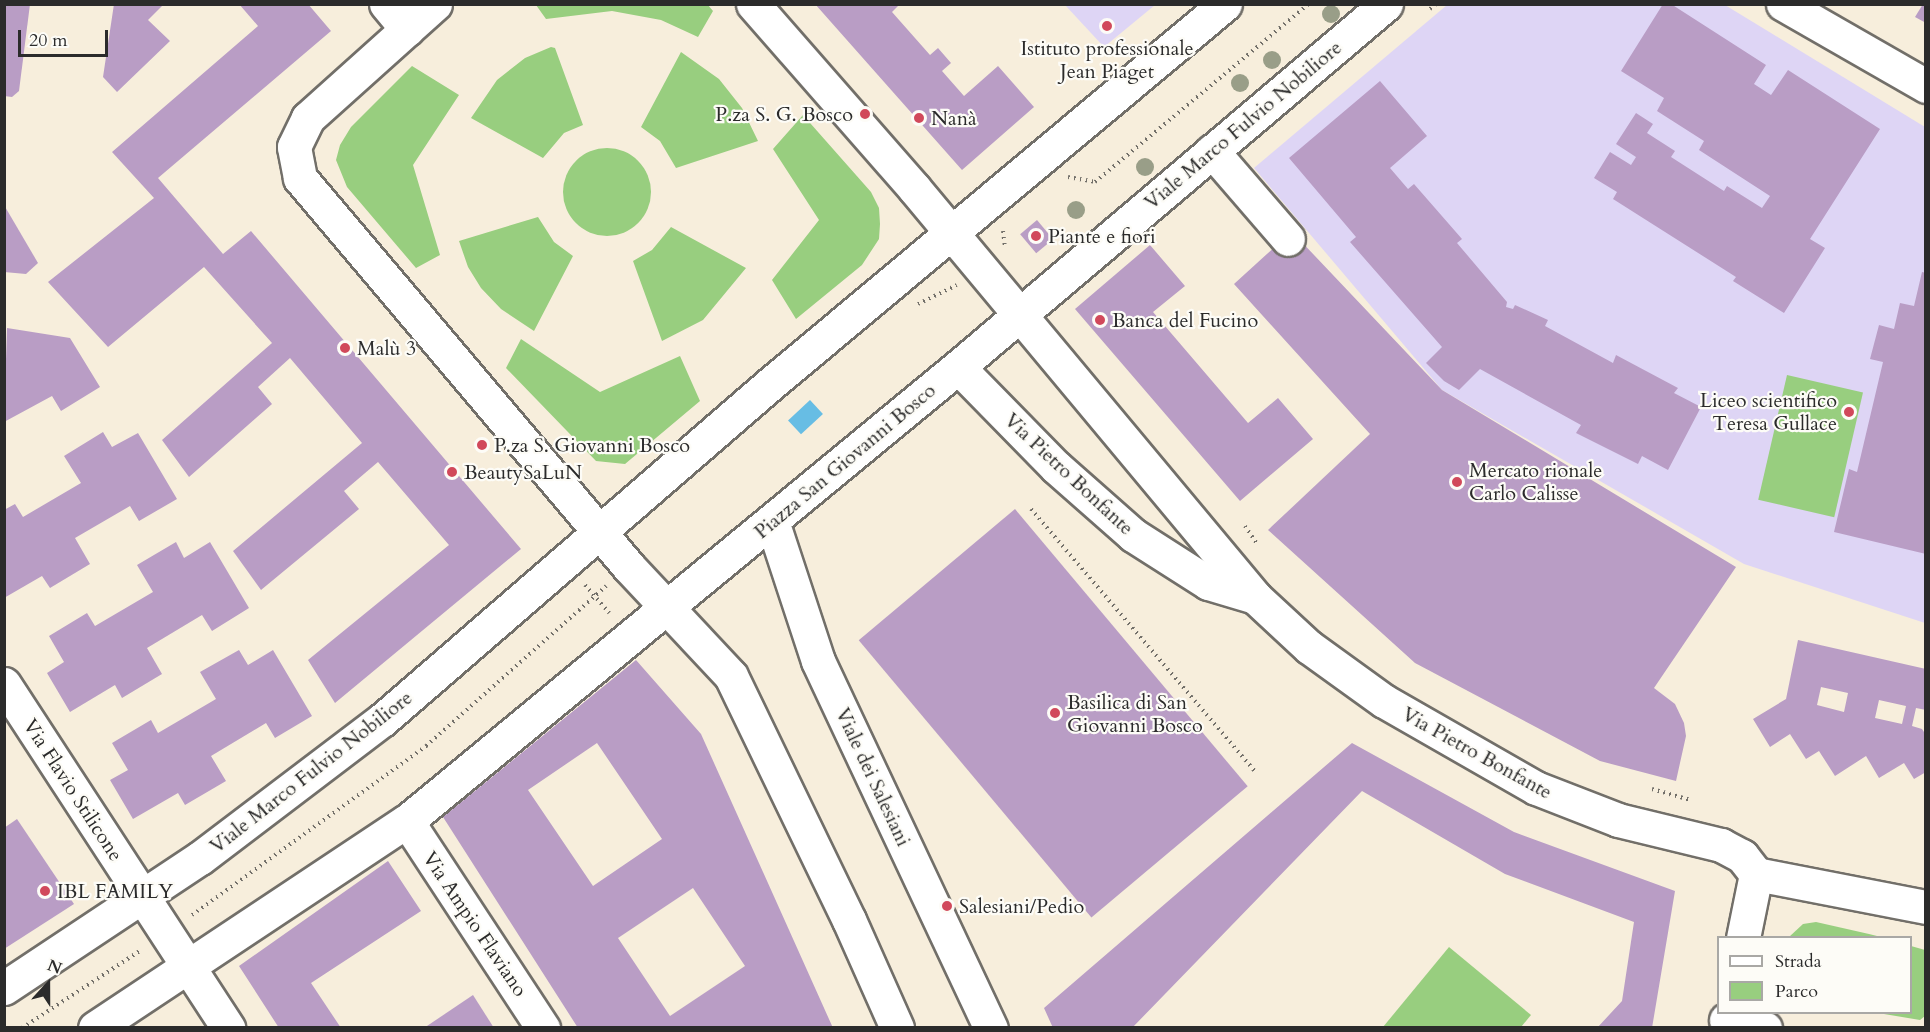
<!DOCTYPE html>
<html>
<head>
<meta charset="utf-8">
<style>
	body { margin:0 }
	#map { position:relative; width:1930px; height:1032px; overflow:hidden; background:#f7eedc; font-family:Cardo,serif }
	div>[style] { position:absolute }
	.built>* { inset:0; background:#ded5f5 }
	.green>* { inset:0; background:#98ce7f; transform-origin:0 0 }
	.round { border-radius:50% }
	.water>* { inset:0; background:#67bde4; transform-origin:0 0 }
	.building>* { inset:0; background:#b99dc5; transform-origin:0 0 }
	.path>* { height:4px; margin-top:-2px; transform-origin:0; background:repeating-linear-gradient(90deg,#726f69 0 1.5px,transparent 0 6px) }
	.roads { filter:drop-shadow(2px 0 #726f69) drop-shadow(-2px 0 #726f69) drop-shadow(0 2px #726f69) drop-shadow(0 -2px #726f69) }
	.minor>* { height:33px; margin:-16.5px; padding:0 16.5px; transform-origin:16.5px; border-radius:16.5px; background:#fff }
	.trees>* { width:18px; height:18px; margin:-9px; border-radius:50%; background:#999e88 }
	.dots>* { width:16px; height:16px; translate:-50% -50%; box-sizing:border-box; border:3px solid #fdfcf7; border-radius:50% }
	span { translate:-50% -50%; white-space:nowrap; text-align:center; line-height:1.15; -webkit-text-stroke:4.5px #fdfcf7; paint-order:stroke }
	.poi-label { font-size:20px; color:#2b2b2b }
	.right { translate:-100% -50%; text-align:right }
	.left { translate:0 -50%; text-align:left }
	.street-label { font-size:20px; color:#2b2b2b }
	.frame { position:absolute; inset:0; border:6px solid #2b2b2b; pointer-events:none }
	.legend { position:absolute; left:1717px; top:936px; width:195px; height:78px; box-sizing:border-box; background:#fdfcf7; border:2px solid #a9a8a5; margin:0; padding:8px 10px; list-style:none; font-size:18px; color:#2b2b2b }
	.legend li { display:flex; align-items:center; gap:12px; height:30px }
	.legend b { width:30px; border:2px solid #a9a8a5 }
	.north { position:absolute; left:18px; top:954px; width:60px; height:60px; -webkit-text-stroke:4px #fdfcf7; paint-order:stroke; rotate:21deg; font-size:16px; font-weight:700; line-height:24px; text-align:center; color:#2b2b2b }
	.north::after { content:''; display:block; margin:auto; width:21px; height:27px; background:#2b2b2b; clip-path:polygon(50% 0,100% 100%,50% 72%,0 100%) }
	.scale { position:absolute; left:18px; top:30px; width:90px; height:27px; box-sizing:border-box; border:3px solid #2b2b2b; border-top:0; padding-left:8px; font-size:18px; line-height:21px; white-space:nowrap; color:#2b2b2b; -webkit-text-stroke:4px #fdfcf7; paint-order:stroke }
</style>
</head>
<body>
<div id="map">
	<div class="built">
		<div style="clip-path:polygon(1065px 5px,1155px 5px,1104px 47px)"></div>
		<div style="clip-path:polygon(1447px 5px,1725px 5px,1925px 127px,1925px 623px,1744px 564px,1442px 390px,1254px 168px)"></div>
	</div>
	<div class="green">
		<div style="clip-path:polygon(708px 5px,713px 11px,698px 37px,661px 20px,612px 11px,546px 19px,536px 5px)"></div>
		<div style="clip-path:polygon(551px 47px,555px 48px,583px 125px,564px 133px,543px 158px,471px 118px,497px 80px,525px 58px)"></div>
		<div style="clip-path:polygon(681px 52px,719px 79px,742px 108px,758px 141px,676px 168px,660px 141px,641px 127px)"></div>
		<div style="clip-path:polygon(412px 66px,459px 95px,413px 165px,440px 255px,416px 268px,347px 187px,336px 160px,340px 145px,351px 127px)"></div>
		<div style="clip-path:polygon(803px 115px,871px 192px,879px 208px,880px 224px,879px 239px,862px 265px,796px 319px,772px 280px,819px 220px,773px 149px)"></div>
		<div class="round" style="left:563px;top:148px;width:88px;height:88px"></div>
		<div style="clip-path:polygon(538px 217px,554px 242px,573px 256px,534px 331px,501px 309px,481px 288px,468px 267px,459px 241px)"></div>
		<div style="clip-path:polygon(671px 227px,746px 268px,703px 320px,662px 341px,633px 261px,652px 250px)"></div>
		<div style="clip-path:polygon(521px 339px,600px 392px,680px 356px,700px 401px,625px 464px,596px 461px,506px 368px)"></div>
		<div style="left:1787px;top:375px;width:78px;height:128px;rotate:13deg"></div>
		<div style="clip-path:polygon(1816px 922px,1869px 934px,1881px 937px,1789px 937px,1803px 924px)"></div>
		<div style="clip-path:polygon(1911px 946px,1925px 950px,1925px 1016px,1920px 1020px,1878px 1013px,1910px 1012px)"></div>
		<div style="clip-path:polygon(1449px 947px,1531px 1015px,1521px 1027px,1383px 1027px)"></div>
	</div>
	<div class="water">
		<div style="left:810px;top:400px;width:19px;height:30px;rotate:47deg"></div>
	</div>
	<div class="building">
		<div style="clip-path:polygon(4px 4px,30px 4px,19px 91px,12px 97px,4px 96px)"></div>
		<div style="clip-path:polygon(114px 4px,164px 4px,148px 20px,170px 41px,117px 92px,103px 77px)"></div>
		<div style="clip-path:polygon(239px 4px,308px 4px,331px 31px,158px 178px,223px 254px,251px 231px,521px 549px,335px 703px,308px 660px,449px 545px,378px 462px,344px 491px,359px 509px,261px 590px,233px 551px,362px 443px,290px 358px,258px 387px,272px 404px,189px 477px,162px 440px,272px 343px,204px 267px,108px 347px,48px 282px,154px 198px,112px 152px,258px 26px)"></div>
		<div style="clip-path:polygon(815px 4px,900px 4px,892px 12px,930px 55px,938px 48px,951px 63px,942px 71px,964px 96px,998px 66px,1034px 107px,962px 170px)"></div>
		<div style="clip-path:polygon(1663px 4px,1671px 4px,1766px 65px,1754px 84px,1771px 95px,1788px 70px,1880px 129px,1810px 239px,1825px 248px,1784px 313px,1733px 281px,1736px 277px,1613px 199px,1617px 192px,1594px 178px,1610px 152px,1631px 165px,1636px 157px,1616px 144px,1636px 113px,1653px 124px,1647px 133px,1675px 151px,1671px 157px,1724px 191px,1727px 186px,1762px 208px,1770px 196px,1699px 150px,1704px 141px,1657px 111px,1664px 98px,1621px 71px)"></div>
		<div style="clip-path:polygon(1923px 4px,1926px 4px,1926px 23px,1915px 17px)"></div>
		<div style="clip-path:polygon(1380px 81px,1427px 136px,1390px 168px,1408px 189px,1414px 184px,1462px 239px,1457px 243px,1507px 302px,1506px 307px,1513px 309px,1515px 305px,1548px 320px,1545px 326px,1613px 363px,1616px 355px,1678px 388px,1674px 393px,1701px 407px,1668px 470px,1642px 456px,1638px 464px,1576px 433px,1581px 425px,1480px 369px,1459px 390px,1444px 381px,1426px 363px,1442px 347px,1350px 242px,1356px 237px,1289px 158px)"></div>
		<div style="clip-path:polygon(4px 205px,38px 263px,26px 274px,4px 272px)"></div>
		<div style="left:1037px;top:220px;width:25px;height:22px;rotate:50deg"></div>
		<div style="clip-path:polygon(1296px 236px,1442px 390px,1736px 567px,1654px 688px,1675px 704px,1684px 723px,1686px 736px,1676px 781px,1600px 761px,1415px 663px,1268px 530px,1370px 434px,1234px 284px,1279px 243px)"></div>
		<div style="clip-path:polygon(1150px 245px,1185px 286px,1153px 312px,1248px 423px,1278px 398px,1313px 439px,1240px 501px,1075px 309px)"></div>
		<div style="clip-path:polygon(1922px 272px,1926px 273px,1926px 554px,1834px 532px,1849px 469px,1857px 472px,1883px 362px,1870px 359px,1879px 325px,1894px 329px,1900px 303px,1914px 306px)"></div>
		<div style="clip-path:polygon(7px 328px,70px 338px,100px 387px,61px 411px,52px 396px,4px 422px)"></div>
		<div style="clip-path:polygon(103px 432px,112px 447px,138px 433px,177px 499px,139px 521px,130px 506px,75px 538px,90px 564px,50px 588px,42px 576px,4px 598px,4px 510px,15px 504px,23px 517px,81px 483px,64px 456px)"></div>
		<div style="left:1015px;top:509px;width:362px;height:204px;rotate:50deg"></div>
		<div style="clip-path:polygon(176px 542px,184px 558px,210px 542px,249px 608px,212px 631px,202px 615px,147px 648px,162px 674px,122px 698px,115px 685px,70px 712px,47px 673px,64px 662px,49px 636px,87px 613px,95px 626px,153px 592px,137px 565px)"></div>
		<div style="clip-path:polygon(evenodd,1798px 640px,1926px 669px,1926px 710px,1916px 708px,1912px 726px,1922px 729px,1926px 735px,1926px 772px,1914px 779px,1904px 763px,1879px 778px,1866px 756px,1835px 776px,1819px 751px,1806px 759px,1790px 734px,1770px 747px,1753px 719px,1786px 699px,1798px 640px,1821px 687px,1848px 693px,1844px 712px,1817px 705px,1821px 687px,1798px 640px,1879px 700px,1906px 706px,1902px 724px,1875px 718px,1879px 700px)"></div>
		<div style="clip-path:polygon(239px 650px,248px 665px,273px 650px,312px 716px,275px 738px,266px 723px,211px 756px,226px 781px,185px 805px,178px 793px,133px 819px,110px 780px,128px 770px,112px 743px,151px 720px,158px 733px,216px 699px,200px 672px)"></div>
		<div style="clip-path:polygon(evenodd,636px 660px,701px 734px,833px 1028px,578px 1028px,443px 817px,636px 660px,597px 743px,662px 839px,593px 886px,528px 790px,597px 743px,636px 660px,693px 888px,745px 966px,670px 1016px,618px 938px,693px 888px)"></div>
		<div style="clip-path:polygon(1352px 743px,1514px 832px,1675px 891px,1652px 1028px,1597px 1028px,1622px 1001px,1634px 922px,1505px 874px,1362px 791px,1132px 1028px,1053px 1028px,1044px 1008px)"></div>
		<div style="clip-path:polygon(17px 819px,74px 904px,4px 949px,4px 828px)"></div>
		<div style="clip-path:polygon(388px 861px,421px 911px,311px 983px,341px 1028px,279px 1028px,239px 966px)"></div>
		<div style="clip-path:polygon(473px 995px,494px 1028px,424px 1028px)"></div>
	</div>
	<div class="path">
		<div style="left:1430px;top:9px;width:8px;rotate:-40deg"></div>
		<div style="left:1068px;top:177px;width:27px;rotate:10deg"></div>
		<div style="left:1095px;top:182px;width:278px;rotate:-39.8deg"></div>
		<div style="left:1003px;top:231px;width:16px;rotate:83deg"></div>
		<div style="left:918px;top:304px;width:43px;rotate:-26deg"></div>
		<div style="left:1031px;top:509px;width:345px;rotate:49.5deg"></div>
		<div style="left:1245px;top:526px;width:22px;rotate:56deg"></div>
		<div style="left:585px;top:585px;width:37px;rotate:49deg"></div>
		<div style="left:1652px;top:789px;width:40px;rotate:16deg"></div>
		<div style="left:192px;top:915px;width:289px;rotate:-35.8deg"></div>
		<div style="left:426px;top:746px;width:241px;rotate:-41.6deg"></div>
		<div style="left:1868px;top:938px;width:4px;rotate:-76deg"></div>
		<div style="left:22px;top:1028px;width:142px;rotate:-33.2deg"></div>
	</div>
	<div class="roads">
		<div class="minor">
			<div style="left:386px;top:4px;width:33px;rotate:50deg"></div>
			<div style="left:435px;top:4px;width:171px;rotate:138.1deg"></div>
			<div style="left:308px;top:118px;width:32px;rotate:116deg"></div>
			<div style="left:294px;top:147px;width:32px;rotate:79deg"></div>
			<div style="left:300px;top:178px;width:509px;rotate:49.78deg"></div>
			<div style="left:629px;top:567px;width:149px;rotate:46.9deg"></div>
			<div style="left:731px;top:676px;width:271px;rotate:64.2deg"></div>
			<div style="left:849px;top:920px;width:118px;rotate:66deg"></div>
			<div style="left:753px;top:4px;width:244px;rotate:48.8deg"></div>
			<div style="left:914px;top:188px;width:533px;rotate:50.18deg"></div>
			<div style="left:1783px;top:4px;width:165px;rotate:29.8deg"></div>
			<div style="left:1212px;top:151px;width:116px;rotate:49.2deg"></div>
			<div style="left:958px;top:367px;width:140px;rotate:45.6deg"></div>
			<div style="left:1056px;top:467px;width:103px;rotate:41.4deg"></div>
			<div style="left:1133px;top:535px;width:89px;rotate:32.6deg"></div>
			<div style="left:1208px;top:583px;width:49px;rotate:16.6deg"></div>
			<div style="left:1255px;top:597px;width:74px;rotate:42.8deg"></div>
			<div style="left:1309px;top:647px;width:92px;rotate:35.8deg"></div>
			<div style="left:1384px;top:701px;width:175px;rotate:29.8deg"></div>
			<div style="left:1536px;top:788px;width:88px;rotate:21.3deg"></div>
			<div style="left:1618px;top:820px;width:106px;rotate:13.6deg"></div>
			<div style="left:1721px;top:845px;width:24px;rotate:28deg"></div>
			<div style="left:1742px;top:856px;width:23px;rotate:52deg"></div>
			<div style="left:772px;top:521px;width:147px;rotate:71.8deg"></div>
			<div style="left:818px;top:661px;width:406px;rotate:64.8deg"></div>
			<div style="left:4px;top:684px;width:411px;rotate:56.9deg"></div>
			<div style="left:407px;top:821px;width:248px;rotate:56.7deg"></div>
			<div style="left:1743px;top:938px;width:65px;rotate:-78.5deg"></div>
			<div style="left:1756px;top:874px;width:173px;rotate:11deg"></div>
			<div style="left:4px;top:988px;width:235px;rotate:-33.6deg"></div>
			<div style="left:200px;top:858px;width:228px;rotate:-37.2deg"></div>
			<div style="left:382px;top:720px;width:512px;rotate:-40.88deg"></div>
			<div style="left:769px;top:385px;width:594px;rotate:-39.88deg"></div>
			<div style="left:1726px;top:1020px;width:40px;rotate:12deg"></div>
			<div style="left:95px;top:1028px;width:374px;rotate:-33.6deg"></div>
			<div style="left:407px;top:821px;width:714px;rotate:-39.49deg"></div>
			<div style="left:958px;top:367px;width:561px;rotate:-40.3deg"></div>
		</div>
	</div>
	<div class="trees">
		<div style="left:1331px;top:14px"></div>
		<div style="left:1272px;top:60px"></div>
		<div style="left:1240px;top:83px"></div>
		<div style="left:1145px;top:167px"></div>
		<div style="left:1076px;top:210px"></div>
	</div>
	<div class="dots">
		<div style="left:1107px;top:26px;background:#d1495b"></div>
		<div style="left:865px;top:114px;background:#d1495b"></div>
		<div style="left:919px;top:118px;background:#d1495b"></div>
		<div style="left:1036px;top:236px;background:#d1495b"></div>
		<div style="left:1100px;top:320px;background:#d1495b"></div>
		<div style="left:345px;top:348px;background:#d1495b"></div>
		<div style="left:1849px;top:412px;background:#d1495b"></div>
		<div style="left:482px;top:445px;background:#d1495b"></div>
		<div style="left:452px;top:472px;background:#d1495b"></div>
		<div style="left:1457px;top:482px;background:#d1495b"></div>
		<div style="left:1055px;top:713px;background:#d1495b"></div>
		<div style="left:45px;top:891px;background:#d1495b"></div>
		<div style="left:947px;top:906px;background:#d1495b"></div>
	</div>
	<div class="poi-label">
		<span style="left:1107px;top:60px">Istituto professionale<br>Jean Piaget</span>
		<span class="right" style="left:853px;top:114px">P.za S. G. Bosco</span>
		<span class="left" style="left:931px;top:118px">Nanà</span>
		<span class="left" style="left:1048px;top:236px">Piante e fiori</span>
		<span class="left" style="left:1112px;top:320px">Banca del Fucino</span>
		<span class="left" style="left:357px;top:348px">Malù 3</span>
		<span class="right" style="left:1837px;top:412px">Liceo scientifico<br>Teresa Gullace</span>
		<span class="left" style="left:494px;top:445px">P.za S. Giovanni Bosco</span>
		<span class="left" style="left:1469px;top:482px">Mercato rionale<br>Carlo Calisse</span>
		<span class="left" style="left:464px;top:472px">BeautySaLuN</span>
		<span class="left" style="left:1067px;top:714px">Basilica di San<br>Giovanni Bosco</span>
		<span class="left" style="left:57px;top:891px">IBL FAMILY</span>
		<span class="left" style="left:959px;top:906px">Salesiani/Pedio</span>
	</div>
	<div class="street-label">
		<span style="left:1243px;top:125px;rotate:-40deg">Viale Marco Fulvio Nobiliore</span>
		<span style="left:845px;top:461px;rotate:-40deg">Piazza San Giovanni Bosco</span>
		<span style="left:1069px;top:474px;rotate:43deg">Via Pietro Bonfante</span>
		<span style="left:1477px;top:753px;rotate:29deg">Via Pietro Bonfante</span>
		<span style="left:311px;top:772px;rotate:-38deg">Viale Marco Fulvio Nobiliore</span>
		<span style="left:873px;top:777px;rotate:65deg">Viale dei Salesiani</span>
		<span style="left:73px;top:790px;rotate:57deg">Via Flavio Stilicone</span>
		<span style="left:475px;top:924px;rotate:56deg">Via Ampio Flaviano</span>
	</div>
	<div class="frame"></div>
	<ul class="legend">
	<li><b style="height:8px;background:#fff"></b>Strada</li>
	<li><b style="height:16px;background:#98ce7f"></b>Parco</li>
	</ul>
	<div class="north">N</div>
	<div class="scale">20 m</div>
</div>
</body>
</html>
